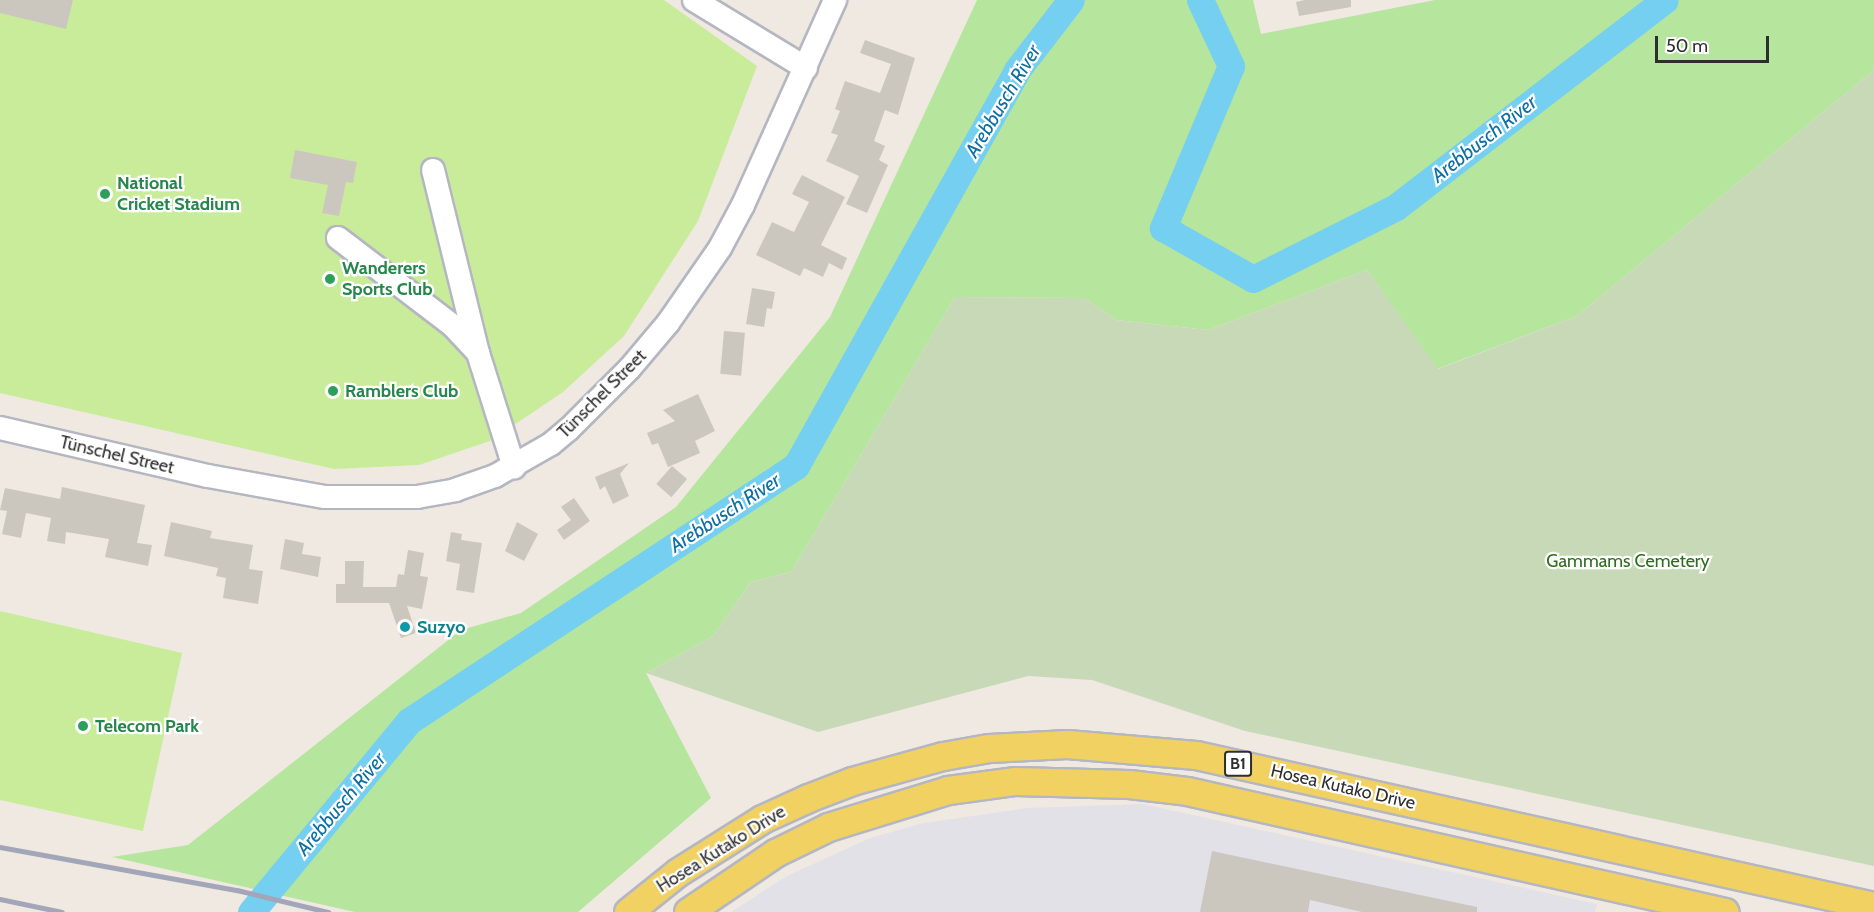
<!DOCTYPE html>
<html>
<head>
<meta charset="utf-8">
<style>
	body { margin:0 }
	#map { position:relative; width:1874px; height:912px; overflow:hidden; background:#efe9e1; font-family:Cabin,sans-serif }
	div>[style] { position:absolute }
	.industrial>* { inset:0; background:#e3e1e8 }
	.green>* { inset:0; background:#b6e59e }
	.cemetery>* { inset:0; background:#c8d9b8 }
	.pitch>* { inset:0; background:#c9ec9a }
	.river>* { height:27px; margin:-13.5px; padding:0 13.5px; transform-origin:13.5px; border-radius:13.5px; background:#75cff0 }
	.building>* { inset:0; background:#cbc7bf; transform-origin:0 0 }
	.roads { filter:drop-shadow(2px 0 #b4b7c1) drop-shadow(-2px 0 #b4b7c1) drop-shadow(0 2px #b4b7c1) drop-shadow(0 -2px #b4b7c1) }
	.minor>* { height:22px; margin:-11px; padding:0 11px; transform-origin:11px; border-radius:11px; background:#fff }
	.major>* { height:27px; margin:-13.5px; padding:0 13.5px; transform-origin:13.5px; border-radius:13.5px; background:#f2d163 }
	.rail>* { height:4.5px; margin:-2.25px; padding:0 2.25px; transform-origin:2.25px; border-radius:2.25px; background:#a3a6b8 }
	.dots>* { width:16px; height:16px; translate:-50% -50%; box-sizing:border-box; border:3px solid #fff; border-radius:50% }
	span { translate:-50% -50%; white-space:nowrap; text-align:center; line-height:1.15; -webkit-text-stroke:4.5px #fff; paint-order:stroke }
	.shield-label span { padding:2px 4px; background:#fff; border:2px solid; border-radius:4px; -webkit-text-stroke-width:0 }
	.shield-label { font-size:16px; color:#2e2e2e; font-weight:700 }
	.leisure-label { font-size:18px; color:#27864d; font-weight:700 }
	.left { translate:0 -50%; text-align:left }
	.street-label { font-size:18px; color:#2e2e2e }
	.park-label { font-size:18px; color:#2c6e1b }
	.culture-label { font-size:18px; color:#0d838f; font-weight:700 }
	.water-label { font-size:20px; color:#0d6fa3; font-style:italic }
	.scale { position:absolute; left:1655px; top:36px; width:114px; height:27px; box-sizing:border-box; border:3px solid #2e2e2e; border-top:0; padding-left:8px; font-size:18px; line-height:21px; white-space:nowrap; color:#2e2e2e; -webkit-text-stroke:4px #fff; paint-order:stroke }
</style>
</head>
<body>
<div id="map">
	<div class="industrial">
		<div style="clip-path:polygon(1143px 804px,1597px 904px,1595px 912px,731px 912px,787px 876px,870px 838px,924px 823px,1028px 808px)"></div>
	</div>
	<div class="green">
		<div style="clip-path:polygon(977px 0,1253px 0,1261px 34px,1435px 0,1874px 0,1874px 70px,1577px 316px,1437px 369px,1367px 270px,1208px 330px,1116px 320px,1085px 298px,955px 297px,791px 572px,751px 582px,713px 636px,646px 673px,711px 798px,578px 912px,355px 912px,112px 857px,188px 845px,461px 630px,521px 613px,676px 507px,830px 317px)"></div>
	</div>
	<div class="cemetery">
		<div style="clip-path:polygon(1874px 70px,1874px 866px,1245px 731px,1092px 680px,1028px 676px,818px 732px,646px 673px,713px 636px,751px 582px,791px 572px,955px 297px,1085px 298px,1116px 320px,1208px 330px,1367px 270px,1438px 369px,1577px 316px)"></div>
	</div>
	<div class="pitch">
		<div style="clip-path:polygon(0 0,664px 0,757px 66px,698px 221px,624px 336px,563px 392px,490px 441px,419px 465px,334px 469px,0 393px)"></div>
		<div style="clip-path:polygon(0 611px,182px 653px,143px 831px,0 800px)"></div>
	</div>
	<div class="river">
		<div style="left:1200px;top:0;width:73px;rotate:64.8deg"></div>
		<div style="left:1231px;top:66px;width:176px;rotate:112.8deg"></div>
		<div style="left:1163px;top:228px;width:103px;rotate:29.5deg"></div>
		<div style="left:1253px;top:279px;width:160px;rotate:-26.7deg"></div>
		<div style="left:1396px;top:207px;width:339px;rotate:-37.6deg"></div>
		<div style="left:251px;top:912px;width:248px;rotate:-50.4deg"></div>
		<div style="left:409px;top:721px;width:463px;rotate:-33.4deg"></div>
		<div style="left:796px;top:466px;width:453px;rotate:-60.8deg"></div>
		<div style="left:1017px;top:70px;width:88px;rotate:-52.4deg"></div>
	</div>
	<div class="building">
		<div style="clip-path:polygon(0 0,73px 0,66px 29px,0 13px)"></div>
		<div style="clip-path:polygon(1305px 0,1351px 0,1351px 7px,1299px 16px,1296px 2px)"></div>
		<div style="clip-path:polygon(865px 40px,915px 58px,898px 115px,885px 110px,874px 141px,885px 146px,879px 160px,888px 165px,867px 213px,846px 204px,859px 176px,826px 161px,838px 135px,831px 133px,840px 111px,835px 109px,845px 81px,880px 93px,891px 64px,860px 53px)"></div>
		<div style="clip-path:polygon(295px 150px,357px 162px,353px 183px,346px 182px,339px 216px,322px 213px,328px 185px,290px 178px)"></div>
		<div style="clip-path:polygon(802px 175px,845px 197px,821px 245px,847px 258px,842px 270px,829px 263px,823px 277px,804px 268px,800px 276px,756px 255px,772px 222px,794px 232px,809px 202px,792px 194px)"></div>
		<div style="clip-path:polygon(752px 288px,775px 292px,772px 309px,767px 308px,764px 327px,746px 324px)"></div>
		<div style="left:724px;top:331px;width:21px;height:43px;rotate:5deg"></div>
		<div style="clip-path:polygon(698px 394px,715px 431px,695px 441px,700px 453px,668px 467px,658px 443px,652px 445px,647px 433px,675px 421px,663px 410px)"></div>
		<div style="clip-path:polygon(629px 463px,620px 474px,629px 496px,613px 504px,605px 486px,600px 490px,595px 477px)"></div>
		<div style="left:672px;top:466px;width:20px;height:24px;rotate:41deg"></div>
		<div style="clip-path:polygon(62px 487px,145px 505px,137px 543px,152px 545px,148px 566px,105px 557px,109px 539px,66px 532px,65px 544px,47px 541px,51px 518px,26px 513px,21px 538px,2px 534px,7px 511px,0 510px,5px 488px,60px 499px)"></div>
		<div style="clip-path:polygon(574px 498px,590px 521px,564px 540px,557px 530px,571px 520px,561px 507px)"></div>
		<div style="clip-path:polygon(171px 522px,212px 531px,210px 538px,253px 545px,249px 569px,263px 571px,258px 604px,223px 598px,226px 578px,216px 576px,218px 568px,164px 556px)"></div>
		<div style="clip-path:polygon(517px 522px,538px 534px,524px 561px,505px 551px)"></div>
		<div style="clip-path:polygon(451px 532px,462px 534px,461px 540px,482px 543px,474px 593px,456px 590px,460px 564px,446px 561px)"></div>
		<div style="clip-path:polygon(285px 539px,304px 543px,302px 554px,321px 557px,318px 577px,280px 569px)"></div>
		<div style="clip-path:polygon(408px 550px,424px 553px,420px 576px,428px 577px,422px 609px,407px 606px,416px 633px,401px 638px,389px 603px,336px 603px,336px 584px,345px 584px,345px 561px,364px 561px,363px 587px,396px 587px,398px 574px,404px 575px)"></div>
		<div style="clip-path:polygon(1212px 851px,1477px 907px,1477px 912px,1362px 912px,1310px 900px,1308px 912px,1200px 912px)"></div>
	</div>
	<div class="roads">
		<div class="minor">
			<div style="left:694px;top:0;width:131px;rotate:31.3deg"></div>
			<div style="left:433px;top:170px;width:184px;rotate:76.2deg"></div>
			<div style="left:338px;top:238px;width:145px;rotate:37.4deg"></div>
			<div style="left:453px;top:326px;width:37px;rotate:47deg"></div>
			<div style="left:478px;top:353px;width:120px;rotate:72.5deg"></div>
			<div style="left:0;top:428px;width:213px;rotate:13deg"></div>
			<div style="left:208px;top:476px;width:119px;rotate:10.2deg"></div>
			<div style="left:325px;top:497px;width:92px"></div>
			<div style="left:417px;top:497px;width:39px;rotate:-10deg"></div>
			<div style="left:455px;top:490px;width:42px;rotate:-19.3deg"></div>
			<div style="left:495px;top:476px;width:64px;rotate:-29.7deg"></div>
			<div style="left:551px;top:444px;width:23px;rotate:-40deg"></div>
			<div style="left:569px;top:429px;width:86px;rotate:-45deg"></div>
			<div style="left:630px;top:368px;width:59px;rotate:-49.8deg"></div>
			<div style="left:668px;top:323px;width:91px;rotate:-55.3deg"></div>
			<div style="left:720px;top:248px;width:49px;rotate:-61.9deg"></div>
			<div style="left:743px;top:205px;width:225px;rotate:-65.8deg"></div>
		</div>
		<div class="major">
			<div style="left:628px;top:912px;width:64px;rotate:-38.7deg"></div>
			<div style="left:678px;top:872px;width:99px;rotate:-32.2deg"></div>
			<div style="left:762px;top:819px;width:51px;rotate:-24.5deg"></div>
			<div style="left:808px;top:798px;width:47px;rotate:-21.1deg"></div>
			<div style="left:852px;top:781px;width:94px;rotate:-15.4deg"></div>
			<div style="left:943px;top:756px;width:47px;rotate:-9.9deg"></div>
			<div style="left:989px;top:748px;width:78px;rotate:-2.9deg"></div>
			<div style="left:1067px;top:744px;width:129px;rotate:4.9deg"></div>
			<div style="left:1196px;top:755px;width:695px;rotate:12.56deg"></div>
			<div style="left:688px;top:912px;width:105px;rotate:-34.1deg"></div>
			<div style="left:775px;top:853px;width:59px;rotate:-26.1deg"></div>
			<div style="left:828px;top:827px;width:126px;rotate:-17.1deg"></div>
			<div style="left:948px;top:790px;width:68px;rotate:-7.7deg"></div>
			<div style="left:1015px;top:781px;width:114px;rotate:1.5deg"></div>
			<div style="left:1129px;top:784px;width:58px;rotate:6.9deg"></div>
			<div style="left:1187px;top:791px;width:551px;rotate:12.68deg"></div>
		</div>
	</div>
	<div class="rail">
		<div style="left:0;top:847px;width:241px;rotate:10.3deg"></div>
		<div style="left:237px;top:890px;width:94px;rotate:13.6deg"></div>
		<div style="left:0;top:899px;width:63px;rotate:11.8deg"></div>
	</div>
	<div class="dots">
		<div style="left:105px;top:194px;background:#2e9e5b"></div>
		<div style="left:330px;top:279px;background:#2e9e5b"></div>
		<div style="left:333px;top:391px;background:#2e9e5b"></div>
		<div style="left:405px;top:627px;background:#0f9aa8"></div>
		<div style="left:83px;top:726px;background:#2e9e5b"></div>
	</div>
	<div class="shield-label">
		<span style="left:1238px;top:764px">B1</span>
	</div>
	<div class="leisure-label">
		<span class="left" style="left:117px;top:194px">National<br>Cricket Stadium</span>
		<span class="left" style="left:342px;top:279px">Wanderers<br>Sports Club</span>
		<span class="left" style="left:345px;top:391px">Ramblers Club</span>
		<span class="left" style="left:95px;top:726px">Telecom Park</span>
	</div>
	<div class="street-label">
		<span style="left:602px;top:394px;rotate:-45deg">Tünschel Street</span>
		<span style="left:117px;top:455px;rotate:13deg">Tünschel Street</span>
		<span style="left:1343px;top:787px;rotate:13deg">Hosea Kutako Drive</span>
		<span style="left:721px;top:849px;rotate:-32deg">Hosea Kutako Drive</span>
	</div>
	<div class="park-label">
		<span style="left:1628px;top:561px">Gammams Cemetery</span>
	</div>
	<div class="culture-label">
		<span class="left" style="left:417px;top:627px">Suzyo</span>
	</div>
	<div class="water-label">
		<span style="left:1003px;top:101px;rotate:-59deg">Arebbusch River</span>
		<span style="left:1484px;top:139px;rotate:-38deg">Arebbusch River</span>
		<span style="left:725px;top:513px;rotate:-33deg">Arebbusch River</span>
		<span style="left:341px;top:804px;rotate:-50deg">Arebbusch River</span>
	</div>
	<div class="scale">50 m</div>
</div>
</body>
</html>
